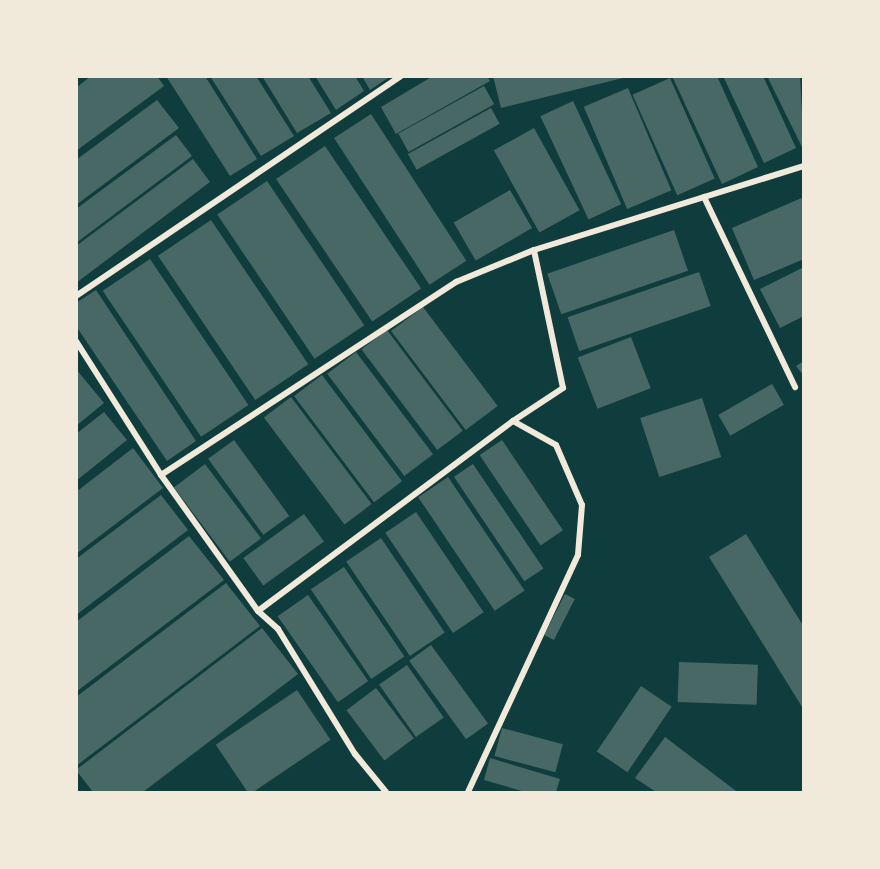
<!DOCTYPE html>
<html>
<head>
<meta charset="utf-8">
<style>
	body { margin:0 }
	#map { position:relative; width:880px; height:869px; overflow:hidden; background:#0f3d3e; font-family:Overpass,sans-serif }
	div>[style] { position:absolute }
	.building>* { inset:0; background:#486865; transform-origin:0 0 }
	.minor>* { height:6px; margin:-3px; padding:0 3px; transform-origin:3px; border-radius:3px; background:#f1e9da }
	span { translate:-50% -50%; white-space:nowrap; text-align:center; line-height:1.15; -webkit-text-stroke:4.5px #f1e9da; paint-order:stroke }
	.frame { position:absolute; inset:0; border:78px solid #f1e9da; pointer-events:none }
</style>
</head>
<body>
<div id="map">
	<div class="building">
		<div style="clip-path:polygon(91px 76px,157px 76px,164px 86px,76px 151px,76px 88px)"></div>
		<div style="clip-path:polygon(166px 76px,205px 76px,257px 159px,230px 176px)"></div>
		<div style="clip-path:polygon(210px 76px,256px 76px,294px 136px,261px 156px)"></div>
		<div style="clip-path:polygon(262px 76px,308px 76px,331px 113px,297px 133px)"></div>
		<div style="clip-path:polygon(315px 76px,355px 76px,364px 91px,336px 110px)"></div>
		<div style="clip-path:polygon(362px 76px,391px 76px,370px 90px)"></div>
		<div style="clip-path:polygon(433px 76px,487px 76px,490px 81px,396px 134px,381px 107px)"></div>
		<div style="clip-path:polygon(493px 76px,627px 76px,627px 77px,501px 108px)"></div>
		<div style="clip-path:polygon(672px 76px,717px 76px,758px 167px,722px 184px)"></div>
		<div style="clip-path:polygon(723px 76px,763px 76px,796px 148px,764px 163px)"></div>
		<div style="clip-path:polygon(767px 76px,800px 76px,804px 151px)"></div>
		<div style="left:670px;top:78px;width:110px;height:41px;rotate:66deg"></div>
		<div style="left:484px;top:86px;width:21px;height:98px;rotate:61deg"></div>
		<div style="left:628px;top:88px;width:111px;height:48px;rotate:67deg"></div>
		<div style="clip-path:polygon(157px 100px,179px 128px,76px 205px,76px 160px)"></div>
		<div style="left:573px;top:101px;width:114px;height:36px;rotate:65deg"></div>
		<div style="left:491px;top:108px;width:18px;height:95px;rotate:61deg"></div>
		<div style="left:371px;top:114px;width:175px;height:44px;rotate:57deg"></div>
		<div style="left:534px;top:128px;width:94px;height:46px;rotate:61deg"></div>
		<div style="clip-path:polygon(176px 135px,192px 156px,76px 243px,76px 209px)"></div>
		<div style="left:325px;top:146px;width:172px;height:59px;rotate:56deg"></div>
		<div style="clip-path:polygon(193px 159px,210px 182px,76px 283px,76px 246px)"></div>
		<div style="left:267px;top:181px;width:174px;height:60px;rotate:56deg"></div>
		<div style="left:510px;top:190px;width:44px;height:65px;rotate:60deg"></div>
		<div style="clip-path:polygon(804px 197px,804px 259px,754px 280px,732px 228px)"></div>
		<div style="left:211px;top:220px;width:174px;height:64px;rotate:56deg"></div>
		<div style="left:674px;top:230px;width:43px;height:134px;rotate:71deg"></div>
		<div style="left:150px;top:259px;width:176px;height:57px;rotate:56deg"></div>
		<div style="clip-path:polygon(804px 267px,804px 316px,780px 328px,760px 289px)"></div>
		<div style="left:699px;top:272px;width:36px;height:139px;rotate:71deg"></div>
		<div style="clip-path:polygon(96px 290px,196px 441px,167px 461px,76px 326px,76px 303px)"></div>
		<div style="left:423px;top:307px;width:124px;height:40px;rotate:53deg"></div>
		<div style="left:387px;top:330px;width:126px;height:32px;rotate:53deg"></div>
		<div style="left:631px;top:337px;width:55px;height:57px;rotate:69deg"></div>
		<div style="left:356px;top:352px;width:128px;height:36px;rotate:53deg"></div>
		<div style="clip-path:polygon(804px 361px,804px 376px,796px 366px)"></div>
		<div style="clip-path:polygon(76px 369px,104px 403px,76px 426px)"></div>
		<div style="left:322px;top:375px;width:133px;height:35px;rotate:53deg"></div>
		<div style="left:772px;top:384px;width:24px;height:62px;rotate:60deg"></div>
		<div style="left:291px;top:397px;width:134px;height:34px;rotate:53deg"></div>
		<div style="left:702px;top:398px;width:62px;height:65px;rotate:72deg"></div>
		<div style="clip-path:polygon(104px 412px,127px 440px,76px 481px,76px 434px)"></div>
		<div style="left:234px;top:440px;width:94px;height:32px;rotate:54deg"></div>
		<div style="left:502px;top:440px;width:109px;height:27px;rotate:56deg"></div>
		<div style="clip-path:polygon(133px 448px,163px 488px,76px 554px,76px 492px)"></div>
		<div style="left:205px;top:464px;width:93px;height:39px;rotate:53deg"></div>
		<div style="left:473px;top:464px;width:126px;height:23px;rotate:56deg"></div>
		<div style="left:448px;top:477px;width:137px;height:36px;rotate:56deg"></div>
		<div style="clip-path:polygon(161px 495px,188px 530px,76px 615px,76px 559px)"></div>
		<div style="left:416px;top:512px;width:121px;height:37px;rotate:56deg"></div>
		<div style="left:304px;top:514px;width:34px;height:75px;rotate:54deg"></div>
		<div style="clip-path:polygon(746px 534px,804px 627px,804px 710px,709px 557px)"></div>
		<div style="clip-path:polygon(189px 536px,224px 580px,76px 692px,76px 622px)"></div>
		<div style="left:381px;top:538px;width:114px;height:42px;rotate:56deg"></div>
		<div style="left:344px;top:567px;width:108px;height:40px;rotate:56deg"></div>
		<div style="clip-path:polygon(226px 583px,260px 626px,76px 766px,76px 697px)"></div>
		<div style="left:565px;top:594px;width:11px;height:46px;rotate:27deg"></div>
		<div style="left:308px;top:595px;width:105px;height:37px;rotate:55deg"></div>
		<div style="clip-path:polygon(262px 628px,298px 674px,143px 792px,93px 792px,76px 770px)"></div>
		<div style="left:431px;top:645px;width:97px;height:27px;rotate:54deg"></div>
		<div style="left:679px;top:662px;width:79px;height:40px;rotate:2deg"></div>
		<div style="left:407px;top:665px;width:64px;height:34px;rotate:55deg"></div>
		<div style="left:641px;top:686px;width:37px;height:79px;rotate:34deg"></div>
		<div style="left:376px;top:688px;width:63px;height:37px;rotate:53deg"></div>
		<div style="left:297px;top:690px;width:60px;height:98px;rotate:56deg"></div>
		<div style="left:502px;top:728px;width:63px;height:29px;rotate:15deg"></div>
		<div style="clip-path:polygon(665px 737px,736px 791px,735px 792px,656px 792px,635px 778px)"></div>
		<div style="clip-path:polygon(490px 758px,560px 779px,556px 792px,525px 792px,484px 780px)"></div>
	</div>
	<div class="minor">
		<div style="left:704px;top:197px;width:211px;rotate:64.4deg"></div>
		<div style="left:76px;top:296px;width:392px;rotate:-34.1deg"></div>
		<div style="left:76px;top:341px;width:159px;rotate:57.6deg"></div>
		<div style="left:161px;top:475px;width:167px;rotate:54.5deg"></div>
		<div style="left:258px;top:611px;width:27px;rotate:42deg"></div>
		<div style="left:278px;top:629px;width:147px;rotate:58.4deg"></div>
		<div style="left:355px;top:754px;width:49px;rotate:50.8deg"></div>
		<div style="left:513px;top:421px;width:60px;rotate:-33.4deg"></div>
		<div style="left:563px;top:388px;width:141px;rotate:-101.9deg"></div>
		<div style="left:161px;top:475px;width:353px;rotate:-33.2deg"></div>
		<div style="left:456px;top:282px;width:84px;rotate:-22.3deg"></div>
		<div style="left:534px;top:250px;width:283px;rotate:-17.3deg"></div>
		<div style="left:258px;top:611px;width:318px;rotate:-36.7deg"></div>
		<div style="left:513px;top:421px;width:49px;rotate:29.2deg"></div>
		<div style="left:556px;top:445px;width:65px;rotate:66.6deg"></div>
		<div style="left:582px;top:505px;width:50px;rotate:94.6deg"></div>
		<div style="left:578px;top:555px;width:261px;rotate:114.9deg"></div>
	</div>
	<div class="frame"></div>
</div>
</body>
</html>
